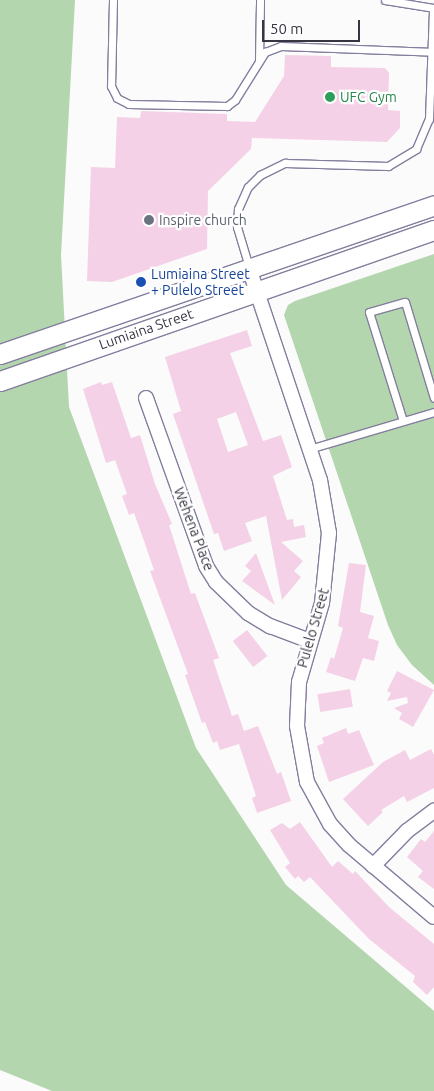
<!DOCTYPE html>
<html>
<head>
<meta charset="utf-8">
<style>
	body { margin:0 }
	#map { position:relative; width:434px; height:1091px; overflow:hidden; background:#fbfbfb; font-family:Ubuntu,sans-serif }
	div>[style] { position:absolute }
	.green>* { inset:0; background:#b3d6ae }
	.building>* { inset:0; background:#f4d1e6; transform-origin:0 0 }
	.roads { filter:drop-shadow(1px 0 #847e9e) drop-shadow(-1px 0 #847e9e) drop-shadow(0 1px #847e9e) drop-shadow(0 -1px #847e9e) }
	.service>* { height:7px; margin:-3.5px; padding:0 3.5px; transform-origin:3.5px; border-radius:3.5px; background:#fff }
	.minor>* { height:14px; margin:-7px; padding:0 7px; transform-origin:7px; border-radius:7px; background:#fff }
	.secondary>* { height:19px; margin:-9.5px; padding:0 9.5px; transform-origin:9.5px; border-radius:9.5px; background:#fff }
	.dots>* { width:14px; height:14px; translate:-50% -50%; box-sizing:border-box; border:2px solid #fff; border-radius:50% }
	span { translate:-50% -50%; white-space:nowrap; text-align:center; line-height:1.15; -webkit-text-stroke:4.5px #fff; paint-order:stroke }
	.leisure-label { font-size:14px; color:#27864d }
	.left { translate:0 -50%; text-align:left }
	.worship-label { font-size:14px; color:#5b616d }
	.transit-label { font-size:14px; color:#164399 }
	.street-label { font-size:14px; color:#383543 }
	.scale { position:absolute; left:262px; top:20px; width:98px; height:22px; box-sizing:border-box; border:2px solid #383543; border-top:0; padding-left:6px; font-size:15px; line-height:18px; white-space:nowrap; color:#383543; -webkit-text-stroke:4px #fff; paint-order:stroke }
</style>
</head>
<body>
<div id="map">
	<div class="green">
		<div style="clip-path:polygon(0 0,75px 0,61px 255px,69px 407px,196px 748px,286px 885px,434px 1011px,434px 1091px,52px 1091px,0 1070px)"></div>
		<div style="clip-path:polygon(434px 254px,434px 685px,412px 665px,397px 645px,388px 625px,284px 315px,288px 305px,295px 301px)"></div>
	</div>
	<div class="building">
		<div style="clip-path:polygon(285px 55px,331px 56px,331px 67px,385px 68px,389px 73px,388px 110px,400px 111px,400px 128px,387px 142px,252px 138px,251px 149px,208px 191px,207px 249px,112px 282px,87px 281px,91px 167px,115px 168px,117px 117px,140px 118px,141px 111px,227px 114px,227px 121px,255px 122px,284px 76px)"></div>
		<div style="clip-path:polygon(evenodd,247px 330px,252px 346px,230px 353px,263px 441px,281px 435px,292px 467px,273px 476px,287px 520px,293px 519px,294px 527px,304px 525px,306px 537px,281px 542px,303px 561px,294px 571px,301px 577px,282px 600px,266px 516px,245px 523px,252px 541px,224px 551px,218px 533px,214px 534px,173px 414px,181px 411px,165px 357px,247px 330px,236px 412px,248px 445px,228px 452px,217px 419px,236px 412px)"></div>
		<div style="clip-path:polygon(101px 382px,102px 385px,112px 382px,131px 438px,140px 435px,155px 484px,172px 524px,169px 525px,191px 594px,195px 593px,219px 658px,213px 660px,232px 716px,238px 714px,244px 731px,258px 726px,277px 774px,281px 772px,291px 801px,257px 813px,252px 798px,256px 796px,239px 744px,220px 750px,217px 741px,213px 743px,205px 722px,202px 723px,185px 675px,188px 674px,150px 571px,154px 570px,144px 541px,134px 513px,129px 515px,122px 496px,127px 494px,115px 460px,106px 463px,83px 389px)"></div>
		<div style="clip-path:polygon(256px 553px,259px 561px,275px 605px,242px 581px,251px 571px,245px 566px)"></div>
		<div style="clip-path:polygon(349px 563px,366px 565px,360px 612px,374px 616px,368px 638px,379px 641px,374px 661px,363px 658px,355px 681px,326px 672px,331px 657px,334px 659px,343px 628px,338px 626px)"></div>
		<div style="left:247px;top:630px;width:33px;height:18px;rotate:52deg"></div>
		<div style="clip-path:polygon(397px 671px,434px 690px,413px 727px,399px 719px,402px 713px,394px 708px,408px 703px,407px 697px,387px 701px,391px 693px,387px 691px)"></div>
		<div style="left:350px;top:689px;width:18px;height:33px;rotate:81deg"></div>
		<div style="clip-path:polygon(346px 728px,348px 734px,359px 730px,374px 765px,329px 782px,317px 746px,324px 743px,322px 738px)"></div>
		<div style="clip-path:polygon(431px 749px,434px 755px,434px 788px,407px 802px,404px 796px,381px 810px,383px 812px,368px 826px,343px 799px,383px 762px,405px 750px,410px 760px)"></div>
		<div style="clip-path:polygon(300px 822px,332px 867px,338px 861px,353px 874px,355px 871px,389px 907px,434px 944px,434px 987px,427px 995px,413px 982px,415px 976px,369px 939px,310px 877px,304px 882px,298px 876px,295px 879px,285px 867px,290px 863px,270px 830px,282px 823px,290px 829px)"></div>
		<div style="clip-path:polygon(434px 831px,434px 889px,418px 877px,423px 871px,407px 857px,421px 839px,425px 842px)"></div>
	</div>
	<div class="roads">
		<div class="service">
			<div style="left:113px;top:0;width:86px;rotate:91.3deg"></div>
			<div style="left:111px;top:86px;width:13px;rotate:63deg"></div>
			<div style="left:117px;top:98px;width:13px;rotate:27deg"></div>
			<div style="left:129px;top:104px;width:98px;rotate:1.2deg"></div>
			<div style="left:227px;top:106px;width:10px;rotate:-37deg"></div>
			<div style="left:235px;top:100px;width:57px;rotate:-58deg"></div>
			<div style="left:265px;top:52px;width:17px;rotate:-21deg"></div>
			<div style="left:281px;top:46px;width:153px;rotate:2.2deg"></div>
			<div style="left:385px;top:0;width:50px;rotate:9.3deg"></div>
			<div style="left:259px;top:60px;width:60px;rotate:-89deg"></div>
			<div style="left:249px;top:267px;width:42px;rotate:-106.7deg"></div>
			<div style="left:237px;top:227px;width:18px;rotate:-87deg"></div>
			<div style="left:238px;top:209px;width:24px;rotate:-66deg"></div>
			<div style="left:248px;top:187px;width:17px;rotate:-45deg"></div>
			<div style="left:260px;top:175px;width:28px;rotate:-26deg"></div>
			<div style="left:285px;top:163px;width:103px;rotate:1.7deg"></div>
			<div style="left:388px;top:166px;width:33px;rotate:-31deg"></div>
			<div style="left:416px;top:149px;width:33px;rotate:-67deg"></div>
			<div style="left:429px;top:119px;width:111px;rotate:-87.9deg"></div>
			<div style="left:403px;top:421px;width:114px;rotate:-107.3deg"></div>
			<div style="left:369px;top:312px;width:37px;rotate:-16deg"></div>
			<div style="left:405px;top:302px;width:100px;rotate:73.2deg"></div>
			<div style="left:309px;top:449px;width:130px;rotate:-16.5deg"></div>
		</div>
		<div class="minor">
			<div style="left:249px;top:268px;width:224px;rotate:71.5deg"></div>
			<div style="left:320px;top:480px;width:54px;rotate:80.4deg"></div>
			<div style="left:329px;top:533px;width:70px;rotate:95.7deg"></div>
			<div style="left:322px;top:603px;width:82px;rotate:106.2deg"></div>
			<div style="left:299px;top:682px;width:44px;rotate:92.6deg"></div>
			<div style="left:297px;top:726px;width:57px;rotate:79.9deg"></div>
			<div style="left:307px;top:782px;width:48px;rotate:61.3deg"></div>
			<div style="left:330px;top:824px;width:28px;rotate:48deg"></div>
			<div style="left:349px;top:845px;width:111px;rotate:40.3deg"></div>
			<div style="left:146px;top:398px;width:178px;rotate:70.3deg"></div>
			<div style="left:206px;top:566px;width:19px;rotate:58deg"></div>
			<div style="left:216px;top:582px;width:45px;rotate:44.1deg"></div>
			<div style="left:248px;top:613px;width:26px;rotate:31deg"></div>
			<div style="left:270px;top:626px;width:43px;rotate:20.6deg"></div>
			<div style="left:373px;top:866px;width:49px;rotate:-45.8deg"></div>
			<div style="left:407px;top:831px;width:34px;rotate:-37deg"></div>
		</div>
		<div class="secondary">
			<div style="left:0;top:354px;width:459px;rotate:-18.9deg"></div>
			<div style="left:0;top:381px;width:460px;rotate:-19.2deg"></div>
		</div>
	</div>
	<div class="dots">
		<div style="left:330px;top:97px;background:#2e9e5b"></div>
		<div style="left:149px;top:220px;background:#6b7280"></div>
		<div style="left:141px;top:282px;background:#1a4fb4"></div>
	</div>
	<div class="leisure-label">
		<span class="left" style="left:340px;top:97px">UFC Gym</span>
	</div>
	<div class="worship-label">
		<span class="left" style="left:159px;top:220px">Inspire church</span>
	</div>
	<div class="transit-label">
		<span class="left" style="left:151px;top:282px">Lumiaina Street<br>+ Pulelo Street</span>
	</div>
	<div class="street-label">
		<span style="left:146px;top:329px;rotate:-19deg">Lumiaina Street</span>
		<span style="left:194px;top:529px;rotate:69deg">Wehena Place</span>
		<span style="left:313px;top:628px;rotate:-74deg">Pulelo Street</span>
	</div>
	<div class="scale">50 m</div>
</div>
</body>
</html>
